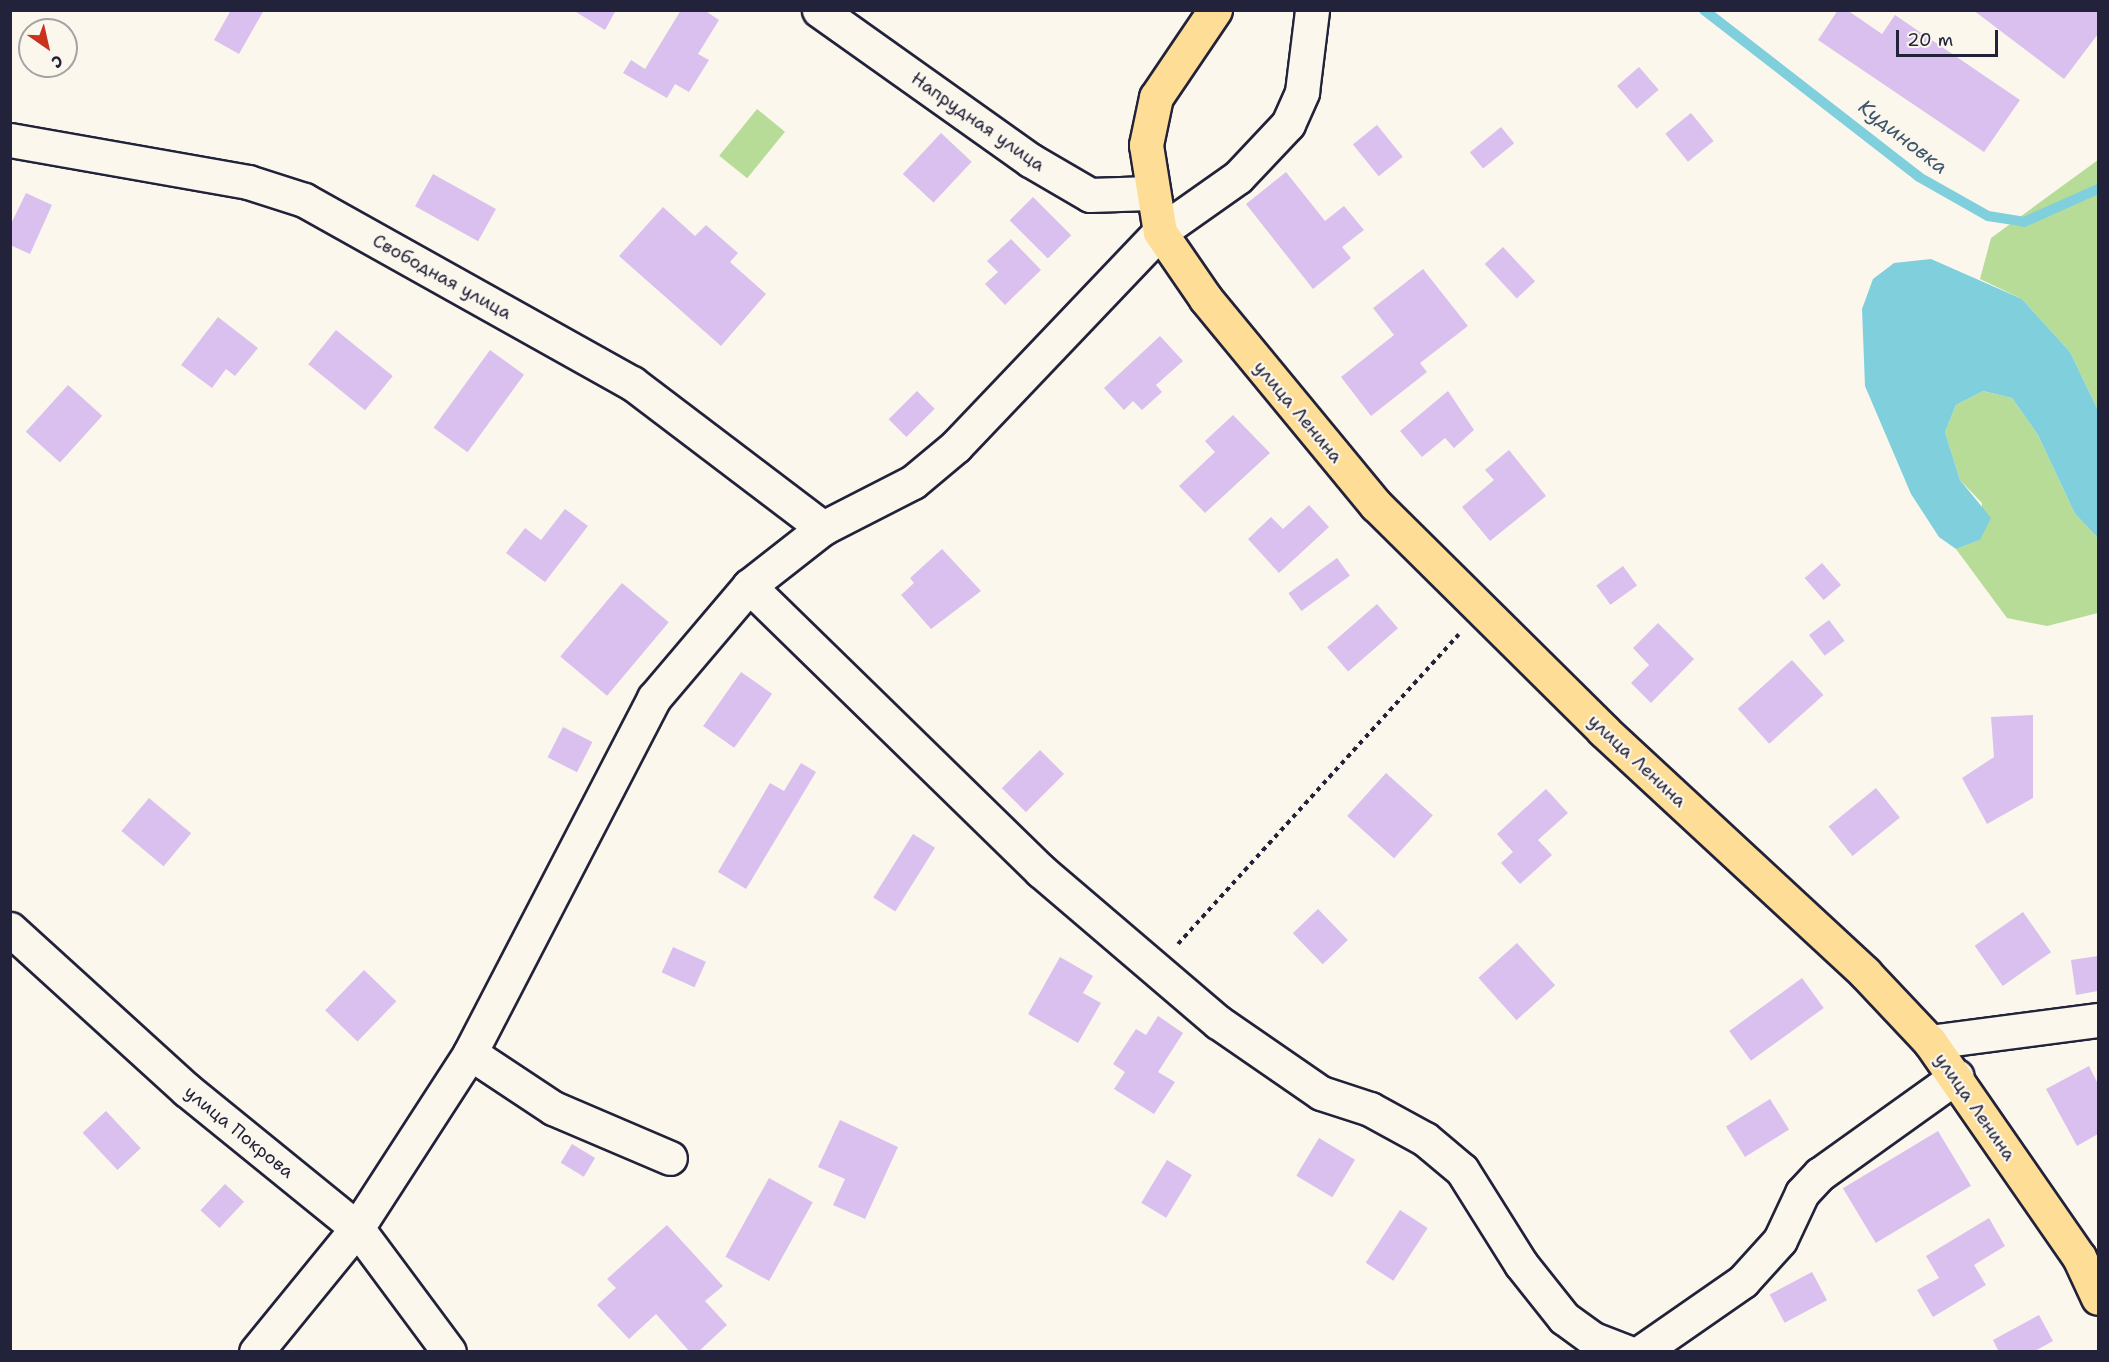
<!DOCTYPE html>
<html>
<head>
<meta charset="utf-8">
<style>
	body { margin:0 }
	#map { position:relative; width:2109px; height:1362px; overflow:hidden; background:#fbf7ec; font-family:"Shantell Sans",sans-serif }
	div>[style] { position:absolute }
	.green>* { inset:0; background:#b7dc98; transform-origin:0 0 }
	.water>* { inset:0; background:#80cfdd }
	.stream>* { height:10px; margin:-5px; padding:0 5px; transform-origin:5px; border-radius:5px; background:#80cfdd }
	.building>* { inset:0; background:#dac0ef; transform-origin:0 0 }
	.path>* { height:4px; margin-top:-2px; transform-origin:0; background:repeating-linear-gradient(90deg,#22223b 0 4.5px,transparent 0 9px) }
	.roads { filter:drop-shadow(2px 0 #22223b) drop-shadow(-2px 0 #22223b) drop-shadow(0 2px #22223b) drop-shadow(0 -2px #22223b) }
	.minor>* { height:33px; margin:-16.5px; padding:0 16.5px; transform-origin:16.5px; border-radius:16.5px; background:#fbf7ec }
	.major>* { height:33px; margin:-16.5px; padding:0 16.5px; transform-origin:16.5px; border-radius:16.5px; background:#fedd96 }
	span { translate:-50% -50%; white-space:nowrap; text-align:center; line-height:1.15; -webkit-text-stroke:4.5px #fbf7ec; paint-order:stroke }
	.street-label { font-size:18px; color:#22223b }
	.water-label { font-size:20px; color:#3e566c; font-style:italic }
	.frame { position:absolute; inset:0; border:12px solid #22223b; pointer-events:none }
	.north { position:absolute; left:18px; top:18px; width:60px; height:60px; box-sizing:border-box; background:#fbf7ec; border:2px solid #a4a2a5; border-radius:50%; rotate:146deg; font-size:16px; font-weight:700; line-height:24px; text-align:center; color:#22223b }
	.north::after { content:''; display:block; margin:auto; width:21px; height:27px; background:#c8321e; clip-path:polygon(50% 0,100% 100%,50% 72%,0 100%) }
	.scale { position:absolute; left:1896px; top:30px; width:102px; height:27px; box-sizing:border-box; border:3px solid #22223b; border-top:0; padding-left:8px; font-size:18px; line-height:21px; white-space:nowrap; color:#22223b; -webkit-text-stroke:4px #fbf7ec; paint-order:stroke }
</style>
</head>
<body>
<div id="map">
	<div class="green">
		<div style="left:757px;top:109px;width:36px;height:60px;rotate:39deg"></div>
		<div style="clip-path:polygon(2098px 160px,2098px 410px,2070px 352px,2022px 299px,1980px 279px,1991px 238px)"></div>
		<div style="clip-path:polygon(1983px 391px,2012px 398px,2038px 435px,2075px 514px,2098px 538px,2098px 613px,2047px 626px,2007px 618px,1956px 549px,1980px 540px,1982px 503px,1960px 480px,1945px 432px,1956px 405px)"></div>
	</div>
	<div class="water">
		<div style="clip-path:polygon(1931px 259px,2022px 299px,2070px 352px,2098px 410px,2098px 538px,2075px 514px,2038px 435px,2012px 398px,1983px 391px,1956px 405px,1945px 432px,1960px 480px,1991px 518px,1980px 540px,1956px 549px,1939px 537px,1911px 494px,1865px 386px,1862px 309px,1873px 279px,1894px 263px)"></div>
	</div>
	<div class="stream">
		<div style="left:1704px;top:10px;width:272px;rotate:37.8deg"></div>
		<div style="left:1919px;top:177px;width:79px;rotate:29.5deg"></div>
		<div style="left:1988px;top:216px;width:36px;rotate:9deg"></div>
		<div style="left:2024px;top:222px;width:81px;rotate:-24deg"></div>
	</div>
	<div class="building">
		<div style="clip-path:polygon(231px 10px,264px 10px,239px 54px,214px 40px)"></div>
		<div style="clip-path:polygon(573px 10px,616px 10px,605px 30px)"></div>
		<div style="clip-path:polygon(681px 10px,704px 10px,719px 20px,698px 54px,709px 60px,689px 92px,675px 84px,667px 98px,623px 73px,631px 60px,645px 69px)"></div>
		<div style="clip-path:polygon(1838px 10px,1847px 10px,1882px 34px,1895px 15px,2020px 100px,1984px 152px,1818px 40px)"></div>
		<div style="clip-path:polygon(1973px 10px,2098px 10px,2098px 34px,2064px 79px)"></div>
		<div style="left:1639px;top:67px;width:30px;height:29px;rotate:49deg"></div>
		<div style="left:1691px;top:113px;width:36px;height:33px;rotate:51deg"></div>
		<div style="left:1377px;top:125px;width:41px;height:31px;rotate:51deg"></div>
		<div style="left:1501px;top:127px;width:21px;height:40px;rotate:51deg"></div>
		<div style="left:941px;top:133px;width:42px;height:56px;rotate:43deg"></div>
		<div style="clip-path:polygon(1286px 172px,1325px 221px,1344px 206px,1364px 230px,1342px 247px,1351px 258px,1313px 289px,1246px 204px)"></div>
		<div style="left:433px;top:174px;width:72px;height:37px;rotate:29deg"></div>
		<div style="clip-path:polygon(26px 193px,52px 205px,30px 254px,10px 245px,10px 226px)"></div>
		<div style="left:1033px;top:197px;width:54px;height:33px;rotate:45deg"></div>
		<div style="clip-path:polygon(663px 207px,695px 236px,706px 225px,738px 253px,730px 262px,766px 294px,721px 346px,619px 256px)"></div>
		<div style="clip-path:polygon(1011px 239px,1041px 270px,1005px 305px,985px 284px,998px 272px,987px 261px)"></div>
		<div style="left:1503px;top:247px;width:47px;height:25px;rotate:47deg"></div>
		<div style="clip-path:polygon(1423px 269px,1468px 326px,1420px 363px,1427px 372px,1371px 416px,1341px 377px,1394px 335px,1373px 308px)"></div>
		<div style="clip-path:polygon(218px 317px,258px 348px,235px 376px,226px 369px,212px 388px,181px 365px)"></div>
		<div style="left:336px;top:330px;width:73px;height:44px;rotate:39deg"></div>
		<div style="clip-path:polygon(1160px 336px,1183px 361px,1156px 385px,1162px 392px,1142px 410px,1133px 401px,1124px 410px,1104px 388px)"></div>
		<div style="left:490px;top:350px;width:42px;height:96px;rotate:36deg"></div>
		<div style="left:68px;top:385px;width:46px;height:63px;rotate:42deg"></div>
		<div style="left:917px;top:391px;width:25px;height:40px;rotate:45deg"></div>
		<div style="clip-path:polygon(1448px 391px,1474px 430px,1454px 448px,1445px 438px,1422px 457px,1400px 431px)"></div>
		<div style="clip-path:polygon(1233px 415px,1270px 453px,1205px 513px,1179px 486px,1215px 452px,1205px 441px)"></div>
		<div style="clip-path:polygon(1509px 450px,1546px 496px,1490px 541px,1462px 507px,1494px 480px,1485px 470px)"></div>
		<div style="clip-path:polygon(1309px 505px,1329px 527px,1279px 573px,1248px 539px,1271px 517px,1283px 529px)"></div>
		<div style="clip-path:polygon(565px 509px,588px 526px,545px 582px,506px 553px,525px 528px,541px 540px)"></div>
		<div style="clip-path:polygon(942px 549px,981px 591px,931px 629px,901px 595px,914px 583px,910px 578px)"></div>
		<div style="left:1337px;top:558px;width:22px;height:60px;rotate:54deg"></div>
		<div style="left:1822px;top:563px;width:29px;height:23px;rotate:49deg"></div>
		<div style="left:1623px;top:566px;width:24px;height:33px;rotate:54deg"></div>
		<div style="left:622px;top:583px;width:61px;height:96px;rotate:40deg"></div>
		<div style="left:1377px;top:604px;width:32px;height:66px;rotate:49deg"></div>
		<div style="left:1829px;top:620px;width:26px;height:25px;rotate:53deg"></div>
		<div style="clip-path:polygon(1658px 623px,1694px 659px,1651px 703px,1631px 683px,1649px 665px,1633px 648px)"></div>
		<div style="left:1792px;top:660px;width:47px;height:73px;rotate:48deg"></div>
		<div style="left:741px;top:672px;width:38px;height:66px;rotate:35deg"></div>
		<div style="clip-path:polygon(2033px 715px,2033px 798px,1987px 824px,1962px 778px,1994px 757px,1991px 717px)"></div>
		<div style="left:563px;top:727px;width:33px;height:34px;rotate:27deg"></div>
		<div style="left:1040px;top:750px;width:34px;height:54px;rotate:45deg"></div>
		<div style="clip-path:polygon(801px 763px,816px 772px,746px 889px,718px 872px,770px 783px,784px 791px)"></div>
		<div style="left:1386px;top:773px;width:63px;height:58px;rotate:42deg"></div>
		<div style="left:1876px;top:788px;width:38px;height:61px;rotate:51deg"></div>
		<div style="clip-path:polygon(1546px 789px,1568px 813px,1538px 840px,1552px 855px,1520px 884px,1501px 863px,1513px 852px,1497px 834px)"></div>
		<div style="left:149px;top:798px;width:55px;height:43px;rotate:40deg"></div>
		<div style="left:913px;top:834px;width:26px;height:75px;rotate:32deg"></div>
		<div style="left:1318px;top:909px;width:43px;height:35px;rotate:46deg"></div>
		<div style="left:2023px;top:912px;width:49px;height:59px;rotate:55deg"></div>
		<div style="left:1517px;top:943px;width:57px;height:52px;rotate:48deg"></div>
		<div style="left:673px;top:947px;width:36px;height:28px;rotate:24deg"></div>
		<div style="clip-path:polygon(2098px 956px,2098px 991px,2076px 995px,2071px 960px)"></div>
		<div style="clip-path:polygon(1060px 957px,1093px 976px,1083px 993px,1101px 1003px,1078px 1043px,1028px 1014px)"></div>
		<div style="left:364px;top:970px;width:45px;height:56px;rotate:44deg"></div>
		<div style="left:1802px;top:978px;width:37px;height:90px;rotate:54deg"></div>
		<div style="clip-path:polygon(1158px 1016px,1183px 1033px,1158px 1072px,1175px 1082px,1154px 1114px,1114px 1089px,1125px 1072px,1113px 1064px,1136px 1029px,1146px 1035px)"></div>
		<div style="clip-path:polygon(2089px 1066px,2098px 1084px,2098px 1134px,2077px 1146px,2046px 1089px)"></div>
		<div style="left:1770px;top:1099px;width:36px;height:52px;rotate:58deg"></div>
		<div style="left:106px;top:1111px;width:51px;height:32px;rotate:47deg"></div>
		<div style="clip-path:polygon(840px 1120px,898px 1147px,865px 1219px,833px 1205px,845px 1179px,818px 1167px)"></div>
		<div style="left:1938px;top:1131px;width:64px;height:111px;rotate:59deg"></div>
		<div style="left:1319px;top:1138px;width:42px;height:44px;rotate:31deg"></div>
		<div style="left:572px;top:1144px;width:27px;height:22px;rotate:31deg"></div>
		<div style="left:1167px;top:1160px;width:29px;height:50px;rotate:31deg"></div>
		<div style="left:769px;top:1178px;width:50px;height:90px;rotate:29deg"></div>
		<div style="left:225px;top:1184px;width:26px;height:36px;rotate:43deg"></div>
		<div style="left:1400px;top:1210px;width:33px;height:63px;rotate:33deg"></div>
		<div style="clip-path:polygon(1989px 1218px,2005px 1246px,1974px 1265px,1986px 1285px,1933px 1317px,1917px 1290px,1939px 1278px,1926px 1256px)"></div>
		<div style="clip-path:polygon(667px 1225px,723px 1286px,705px 1301px,727px 1325px,698px 1352px,690px 1352px,656px 1314px,629px 1339px,597px 1305px,616px 1288px,607px 1279px)"></div>
		<div style="left:1812px;top:1272px;width:32px;height:48px;rotate:62deg"></div>
		<div style="clip-path:polygon(2039px 1315px,2053px 1341px,2033px 1352px,1999px 1352px,1993px 1340px)"></div>
	</div>
	<div class="path">
		<div style="left:1178px;top:944px;width:418px;rotate:-47.8deg"></div>
	</div>
	<div class="roads">
		<div class="minor">
			<div style="left:819px;top:10px;width:259px;rotate:35.4deg"></div>
			<div style="left:1030px;top:160px;width:69px;rotate:30.3deg"></div>
			<div style="left:1090px;top:195px;width:60px;rotate:-1.9deg"></div>
			<div style="left:10px;top:140px;width:242px;rotate:10deg"></div>
			<div style="left:248px;top:182px;width:59px;rotate:17.8deg"></div>
			<div style="left:304px;top:200px;width:376px;rotate:29.2deg"></div>
			<div style="left:632px;top:383px;width:240px;rotate:37.2deg"></div>
			<div style="left:749px;top:586px;width:408px;rotate:44.3deg"></div>
			<div style="left:1041px;top:871px;width:233px;rotate:40.5deg"></div>
			<div style="left:1218px;top:1022px;width:125px;rotate:34.6deg"></div>
			<div style="left:1321px;top:1093px;width:52px;rotate:18.1deg"></div>
			<div style="left:1370px;top:1109px;width:63px;rotate:28.6deg"></div>
			<div style="left:1425px;top:1139px;width:48px;rotate:40deg"></div>
			<div style="left:1462px;top:1170px;width:111px;rotate:57.9deg"></div>
			<div style="left:1521px;top:1264px;width:69px;rotate:51.5deg"></div>
			<div style="left:1564px;top:1318px;width:36px;rotate:36deg"></div>
			<div style="left:1593px;top:1339px;width:36px;rotate:21deg"></div>
			<div style="left:10px;top:929px;width:239px;rotate:42.3deg"></div>
			<div style="left:187px;top:1090px;width:219px;rotate:39.1deg"></div>
			<div style="left:357px;top:1228px;width:154px;rotate:53.4deg"></div>
			<div style="left:1930px;top:1042px;width:169px;rotate:-7.5deg"></div>
			<div style="left:470px;top:1053px;width:100px;rotate:33.5deg"></div>
			<div style="left:553px;top:1108px;width:127px;rotate:23.1deg"></div>
			<div style="left:256px;top:1352px;width:160px;rotate:-50.8deg"></div>
			<div style="left:357px;top:1228px;width:208px;rotate:-57.1deg"></div>
			<div style="left:470px;top:1053px;width:400px;rotate:-62.6deg"></div>
			<div style="left:654px;top:698px;width:147px;rotate:-49.7deg"></div>
			<div style="left:749px;top:586px;width:94px;rotate:-38.1deg"></div>
			<div style="left:823px;top:528px;width:101px;rotate:-27.1deg"></div>
			<div style="left:913px;top:482px;width:56px;rotate:-39.9deg"></div>
			<div style="left:956px;top:446px;width:296px;rotate:-46.4deg"></div>
			<div style="left:1160px;top:232px;width:95px;rotate:-35.2deg"></div>
			<div style="left:1238px;top:177px;width:73px;rotate:-46.7deg"></div>
			<div style="left:1288px;top:124px;width:35px;rotate:-66deg"></div>
			<div style="left:1302px;top:92px;width:83px;rotate:-83deg"></div>
			<div style="left:1641px;top:1352px;width:124px;rotate:-34.8deg"></div>
			<div style="left:1743px;top:1281px;width:55px;rotate:-47.9deg"></div>
			<div style="left:1780px;top:1240px;width:52px;rotate:-64.9deg"></div>
			<div style="left:1802px;top:1193px;width:26px;rotate:-47deg"></div>
			<div style="left:1820px;top:1174px;width:168px;rotate:-35.6deg"></div>
		</div>
		<div class="major">
			<div style="left:1215px;top:10px;width:105px;rotate:124.1deg"></div>
			<div style="left:1156px;top:97px;width:49px;rotate:101.8deg"></div>
			<div style="left:1146px;top:145px;width:88px;rotate:80.9deg"></div>
			<div style="left:1160px;top:232px;width:81px;rotate:55.5deg"></div>
			<div style="left:1206px;top:299px;width:267px;rotate:50.5deg"></div>
			<div style="left:1376px;top:505px;width:320px;rotate:44.7deg"></div>
			<div style="left:1603px;top:730px;width:357px;rotate:42.8deg"></div>
			<div style="left:1865px;top:973px;width:95px;rotate:46.7deg"></div>
			<div style="left:1930px;top:1042px;width:262px;rotate:55.3deg"></div>
			<div style="left:2079px;top:1257px;width:45px;rotate:65.1deg"></div>
		</div>
	</div>
	<div class="street-label">
		<span style="left:978px;top:122px;rotate:35deg">Напрудная улица</span>
		<span style="left:442px;top:277px;rotate:29deg">Свободная улица</span>
		<span style="left:1298px;top:412px;rotate:50deg">улица Ленина</span>
		<span style="left:1637px;top:761px;rotate:43deg">улица Ленина</span>
		<span style="left:1975px;top:1107px;rotate:55deg">улица Ленина</span>
		<span style="left:239px;top:1132px;rotate:39deg">улица Покрова</span>
	</div>
	<div class="water-label">
		<span style="left:1903px;top:137px;rotate:38deg">Кудиновка</span>
	</div>
	<div class="frame"></div>
	<div class="north">С</div>
	<div class="scale">20 m</div>
</div>
</body>
</html>
